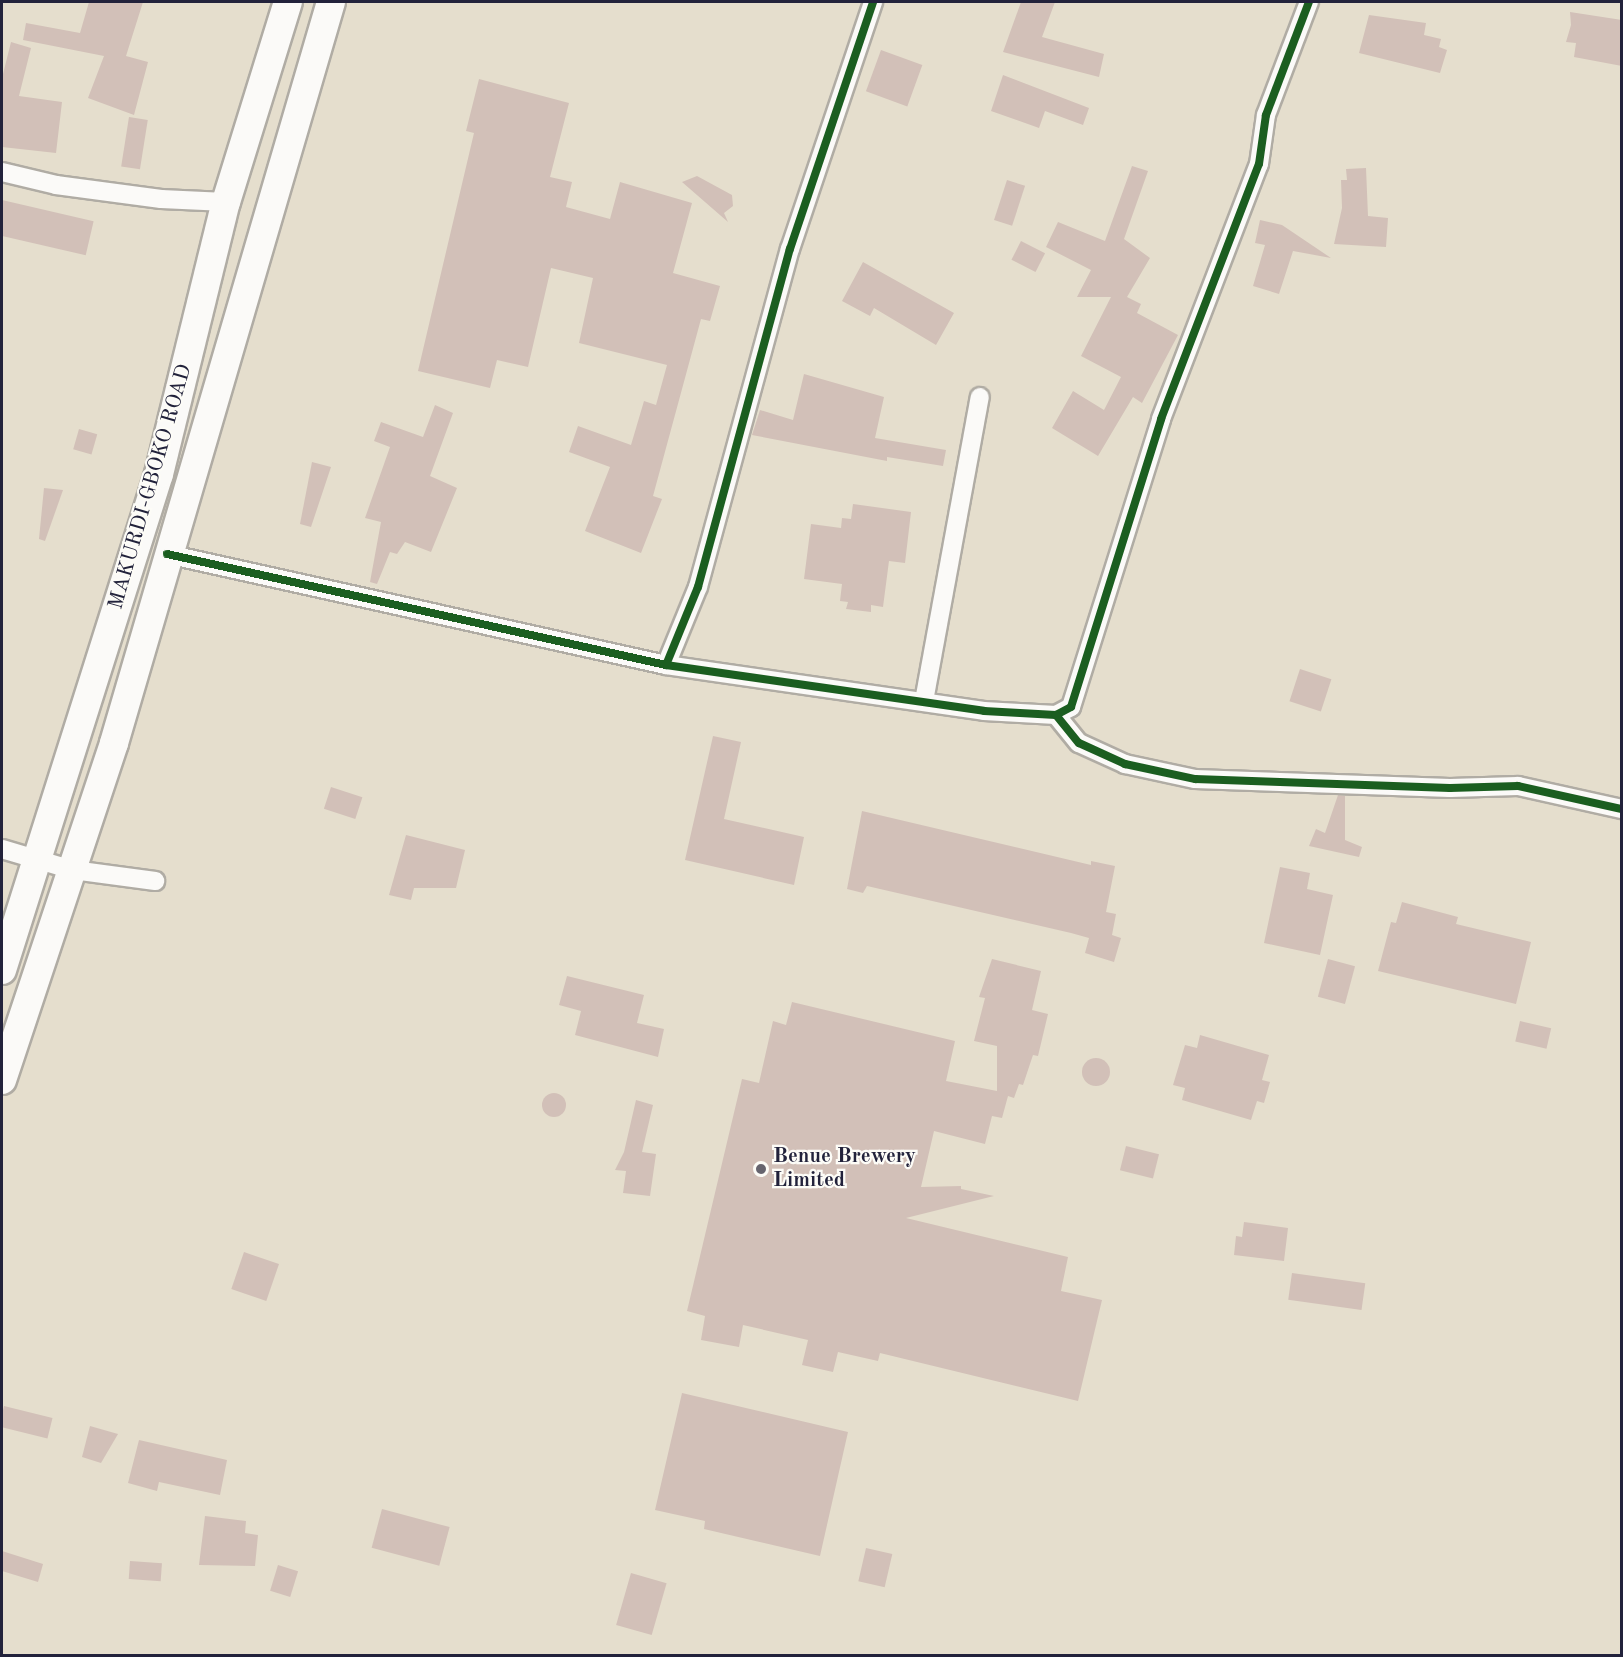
<!DOCTYPE html>
<html>
<head>
<meta charset="utf-8">
<style>
	body { margin:0 }
	#map { position:relative; width:1623px; height:1657px; overflow:hidden; background:#e5decd; font-family:"Old Standard TT",serif }
	div>[style] { position:absolute }
	.building>* { inset:0; background:#d2c0b8; transform-origin:0 0 }
	.round { border-radius:50% }
	.roads { filter:drop-shadow(2px 0 #b0aca4) drop-shadow(-2px 0 #b0aca4) drop-shadow(0 2px #b0aca4) drop-shadow(0 -2px #b0aca4) }
	.minor>* { height:18px; margin:-9px; padding:0 9px; transform-origin:9px; border-radius:9px; background:#fbfaf8 }
	.primary>* { height:28px; margin:-14px; padding:0 14px; transform-origin:14px; border-radius:14px; background:#fbfaf8 }
	.cycleway>* { height:8px; margin:-4px; padding:0 4px; transform-origin:4px; border-radius:4px; background:#1b5e20 }
	.dots>* { width:16px; height:16px; translate:-50% -50%; box-sizing:border-box; border:3px solid #fdfcf7; border-radius:50% }
	span { translate:-50% -50%; white-space:nowrap; text-align:center; line-height:1.15; -webkit-text-stroke:4.5px #fdfcf7; paint-order:stroke }
	.street-label { font-size:21px; color:#22223b }
	.poi-label { font-size:21px; color:#22223b; font-weight:700 }
	.left { translate:0 -50%; text-align:left }
	.frame { position:absolute; inset:0; border:3px solid #22223b; pointer-events:none }
</style>
</head>
<body>
<div id="map">
	<div class="building">
		<div style="clip-path:polygon(89px 2px,143px 2px,126px 56px,148px 62px,134px 115px,88px 98px,104px 56px,23px 40px,26px 23px,80px 33px)"></div>
		<div style="clip-path:polygon(1021px 2px,1055px 2px,1042px 37px,1104px 54px,1099px 77px,1003px 52px)"></div>
		<div style="clip-path:polygon(1570px 12px,1622px 20px,1622px 66px,1574px 57px,1576px 43px,1566px 42px,1571px 25px)"></div>
		<div style="clip-path:polygon(1369px 15px,1426px 23px,1424px 35px,1441px 39px,1439px 47px,1447px 50px,1440px 73px,1359px 53px)"></div>
		<div style="clip-path:polygon(11px 42px,31px 48px,19px 96px,62px 102px,56px 153px,2px 147px,2px 78px)"></div>
		<div style="left:881px;top:50px;width:44px;height:44px;rotate:20deg"></div>
		<div style="clip-path:polygon(1003px 75px,1089px 108px,1083px 125px,1045px 111px,1039px 128px,991px 111px)"></div>
		<div style="clip-path:polygon(479px 79px,569px 103px,550px 177px,572px 182px,566px 207px,610px 219px,620px 182px,692px 203px,673px 273px,720px 286px,710px 321px,701px 319px,653px 496px,662px 499px,641px 553px,585px 531px,610px 467px,569px 452px,578px 426px,631px 445px,644px 401px,656px 405px,667px 365px,579px 343px,593px 278px,551px 268px,528px 367px,497px 360px,490px 388px,418px 371px,474px 133px,466px 131px)"></div>
		<div style="left:129px;top:117px;width:19px;height:50px;rotate:9deg"></div>
		<div style="clip-path:polygon(1132px 166px,1148px 171px,1124px 239px,1150px 258px,1127px 297px,1141px 304px,1137px 313px,1178px 335px,1142px 403px,1133px 397px,1098px 456px,1052px 428px,1073px 391px,1104px 410px,1121px 377px,1081px 356px,1111px 297px,1077px 297px,1091px 270px,1046px 247px,1058px 222px,1105px 241px)"></div>
		<div style="clip-path:polygon(1366px 168px,1368px 216px,1388px 218px,1386px 247px,1334px 244px,1342px 208px,1341px 180px,1347px 180px,1346px 169px)"></div>
		<div style="clip-path:polygon(697px 176px,732px 195px,733px 206px,724px 213px,728px 222px,682px 182px)"></div>
		<div style="left:1007px;top:180px;width:19px;height:42px;rotate:18deg"></div>
		<div style="left:2px;top:200px;width:94px;height:35px;rotate:13deg"></div>
		<div style="clip-path:polygon(1260px 220px,1282px 225px,1331px 258px,1293px 251px,1279px 294px,1253px 286px,1265px 245px,1255px 243px)"></div>
		<div style="left:1021px;top:241px;width:27px;height:21px;rotate:27deg"></div>
		<div style="clip-path:polygon(863px 262px,954px 313px,936px 345px,874px 308px,870px 316px,842px 301px)"></div>
		<div style="clip-path:polygon(804px 374px,884px 397px,875px 438px,946px 450px,943px 466px,887px 457px,887px 461px,752px 435px,760px 410px,793px 420px)"></div>
		<div style="clip-path:polygon(435px 405px,453px 413px,430px 476px,457px 488px,431px 552px,405px 542px,397px 554px,390px 552px,377px 584px,370px 582px,381px 522px,365px 518px,390px 447px,374px 441px,381px 422px,423px 437px)"></div>
		<div style="left:79px;top:429px;width:19px;height:21px;rotate:16deg"></div>
		<div style="clip-path:polygon(312px 462px,331px 467px,311px 527px,300px 524px)"></div>
		<div style="clip-path:polygon(44px 488px,63px 490px,45px 541px,39px 539px)"></div>
		<div style="clip-path:polygon(853px 504px,911px 512px,905px 563px,889px 561px,883px 607px,871px 605px,871px 612px,846px 609px,848px 602px,840px 601px,842px 584px,804px 579px,811px 524px,841px 528px,842px 518px,851px 519px)"></div>
		<div style="left:1300px;top:669px;width:33px;height:34px;rotate:18deg"></div>
		<div style="clip-path:polygon(713px 736px,741px 742px,724px 819px,804px 837px,794px 885px,685px 860px)"></div>
		<div style="left:331px;top:787px;width:33px;height:23px;rotate:18deg"></div>
		<div style="clip-path:polygon(1338px 795px,1345px 796px,1345px 840px,1362px 847px,1359px 857px,1309px 846px,1316px 829px,1325px 833px)"></div>
		<div style="clip-path:polygon(862px 811px,1091px 865px,1091px 861px,1115px 866px,1106px 912px,1116px 914px,1112px 935px,1121px 938px,1114px 962px,1085px 953px,1089px 938px,1071px 933px,867px 886px,863px 893px,847px 889px)"></div>
		<div style="clip-path:polygon(406px 835px,465px 850px,456px 888px,414px 888px,411px 900px,389px 895px)"></div>
		<div style="clip-path:polygon(1280px 867px,1310px 873px,1307px 889px,1333px 895px,1320px 955px,1264px 943px)"></div>
		<div style="clip-path:polygon(1402px 902px,1458px 917px,1456px 924px,1531px 942px,1516px 1004px,1378px 971px,1391px 922px,1396px 923px)"></div>
		<div style="clip-path:polygon(992px 959px,1041px 971px,1032px 1010px,1048px 1014px,1038px 1056px,1033px 1055px,1023px 1085px,1019px 1084px,1014px 1098px,1008px 1096px,1002px 1118px,992px 1116px,985px 1144px,934px 1131px,921px 1187px,961px 1186px,961px 1189px,994px 1196px,906px 1218px,1068px 1257px,1061px 1291px,1102px 1300px,1078px 1401px,880px 1353px,878px 1361px,838px 1352px,833px 1372px,802px 1365px,808px 1340px,743px 1325px,739px 1347px,701px 1340px,705px 1316px,687px 1311px,742px 1079px,759px 1083px,773px 1021px,786px 1025px,792px 1002px,955px 1041px,946px 1081px,997px 1091px,997px 1046px,974px 1041px,985px 998px,979px 997px)"></div>
		<div style="left:1328px;top:959px;width:28px;height:39px;rotate:15deg"></div>
		<div style="clip-path:polygon(567px 976px,644px 995px,637px 1023px,664px 1029px,658px 1057px,575px 1035px,581px 1011px,559px 1005px)"></div>
		<div style="left:1520px;top:1021px;width:32px;height:21px;rotate:13deg"></div>
		<div style="clip-path:polygon(1200px 1035px,1269px 1055px,1262px 1080px,1270px 1082px,1264px 1103px,1257px 1101px,1251px 1120px,1182px 1100px,1185px 1088px,1173px 1085px,1185px 1045px,1197px 1048px)"></div>
		<div class="round" style="left:1082px;top:1058px;width:28px;height:28px"></div>
		<div class="round" style="left:542px;top:1093px;width:24px;height:24px"></div>
		<div style="clip-path:polygon(636px 1100px,653px 1105px,642px 1152px,656px 1154px,650px 1196px,623px 1193px,626px 1171px,615px 1170px,624px 1152px)"></div>
		<div style="left:1126px;top:1146px;width:34px;height:25px;rotate:14deg"></div>
		<div style="clip-path:polygon(1244px 1222px,1288px 1228px,1284px 1261px,1234px 1255px,1236px 1236px,1242px 1237px)"></div>
		<div style="left:244px;top:1252px;width:37px;height:39px;rotate:19deg"></div>
		<div style="left:1292px;top:1273px;width:74px;height:27px;rotate:8deg"></div>
		<div style="clip-path:polygon(682px 1393px,848px 1432px,820px 1556px,704px 1529px,705px 1521px,655px 1510px)"></div>
		<div style="left:4px;top:1406px;width:50px;height:21px;rotate:14deg"></div>
		<div style="clip-path:polygon(90px 1426px,118px 1434px,101px 1463px,82px 1457px)"></div>
		<div style="clip-path:polygon(139px 1440px,227px 1460px,220px 1495px,159px 1482px,157px 1491px,128px 1483px)"></div>
		<div style="left:382px;top:1509px;width:70px;height:40px;rotate:15deg"></div>
		<div style="clip-path:polygon(205px 1516px,246px 1521px,245px 1533px,258px 1535px,255px 1566px,199px 1565px)"></div>
		<div style="left:866px;top:1548px;width:27px;height:34px;rotate:13deg"></div>
		<div style="clip-path:polygon(2px 1551px,43px 1564px,38px 1582px,2px 1571px)"></div>
		<div style="left:130px;top:1561px;width:32px;height:18px;rotate:4deg"></div>
		<div style="left:278px;top:1565px;width:21px;height:27px;rotate:17deg"></div>
		<div style="left:631px;top:1573px;width:37px;height:54px;rotate:16deg"></div>
	</div>
	<div class="roads">
		<div class="minor">
			<div style="left:2px;top:172px;width:56px;rotate:13.5deg"></div>
			<div style="left:56px;top:185px;width:106px;rotate:7.6deg"></div>
			<div style="left:161px;top:199px;width:65px;rotate:2.6deg"></div>
			<div style="left:167px;top:554px;width:511px;rotate:12.54deg"></div>
			<div style="left:666px;top:665px;width:321px;rotate:8.2deg"></div>
			<div style="left:984px;top:711px;width:72px;rotate:3.2deg"></div>
			<div style="left:1056px;top:715px;width:17px;rotate:-28deg"></div>
			<div style="left:1071px;top:707px;width:302px;rotate:-72.6deg"></div>
			<div style="left:1161px;top:419px;width:273px;rotate:-69deg"></div>
			<div style="left:1259px;top:164px;width:49px;rotate:-81.9deg"></div>
			<div style="left:1266px;top:115px;width:121px;rotate:-69.2deg"></div>
			<div style="left:666px;top:665px;width:84px;rotate:-67.7deg"></div>
			<div style="left:698px;top:587px;width:350px;rotate:-74.8deg"></div>
			<div style="left:790px;top:249px;width:261px;rotate:-71.4deg"></div>
			<div style="left:924px;top:701px;width:309px;rotate:-79.6deg"></div>
			<div style="left:1056px;top:715px;width:36px;rotate:51deg"></div>
			<div style="left:1079px;top:743px;width:51px;rotate:24.5deg"></div>
			<div style="left:1125px;top:764px;width:72px;rotate:12.1deg"></div>
			<div style="left:1195px;top:779px;width:255px;rotate:2deg"></div>
			<div style="left:1450px;top:788px;width:68px;rotate:-1.7deg"></div>
			<div style="left:1518px;top:786px;width:107px;rotate:12.5deg"></div>
			<div style="left:2px;top:849px;width:74px;rotate:16.5deg"></div>
			<div style="left:73px;top:870px;width:83px;rotate:7.6deg"></div>
		</div>
		<div class="primary">
			<div style="left:2px;top:970px;width:520px;rotate:-72.44deg"></div>
			<div style="left:159px;top:474px;width:280px;rotate:-76.2deg"></div>
			<div style="left:226px;top:202px;width:209px;rotate:-72.8deg"></div>
			<div style="left:2px;top:1080px;width:355px;rotate:-71.6deg"></div>
			<div style="left:114px;top:743px;width:772px;rotate:-73.68deg"></div>
		</div>
	</div>
	<div class="cycleway">
		<div style="left:167px;top:554px;width:511px;rotate:12.54deg"></div>
		<div style="left:666px;top:665px;width:321px;rotate:8.2deg"></div>
		<div style="left:984px;top:711px;width:72px;rotate:3.2deg"></div>
		<div style="left:1056px;top:715px;width:17px;rotate:-28deg"></div>
		<div style="left:1071px;top:707px;width:302px;rotate:-72.6deg"></div>
		<div style="left:1161px;top:419px;width:273px;rotate:-69deg"></div>
		<div style="left:1259px;top:164px;width:49px;rotate:-81.9deg"></div>
		<div style="left:1266px;top:115px;width:121px;rotate:-69.2deg"></div>
		<div style="left:666px;top:665px;width:84px;rotate:-67.7deg"></div>
		<div style="left:698px;top:587px;width:350px;rotate:-74.8deg"></div>
		<div style="left:790px;top:249px;width:261px;rotate:-71.4deg"></div>
		<div style="left:1056px;top:715px;width:36px;rotate:51deg"></div>
		<div style="left:1079px;top:743px;width:51px;rotate:24.5deg"></div>
		<div style="left:1125px;top:764px;width:72px;rotate:12.1deg"></div>
		<div style="left:1195px;top:779px;width:255px;rotate:2deg"></div>
		<div style="left:1450px;top:788px;width:68px;rotate:-1.7deg"></div>
		<div style="left:1518px;top:786px;width:107px;rotate:12.5deg"></div>
	</div>
	<div class="dots">
		<div style="left:761px;top:1169px;background:#66646e"></div>
	</div>
	<div class="street-label">
		<span style="left:151px;top:487px;rotate:-74deg">MAKURDI-GBOKO ROAD</span>
	</div>
	<div class="poi-label">
		<span class="left" style="left:773px;top:1169px">Benue Brewery<br>Limited</span>
	</div>
	<div class="frame"></div>
</div>
</body>
</html>
